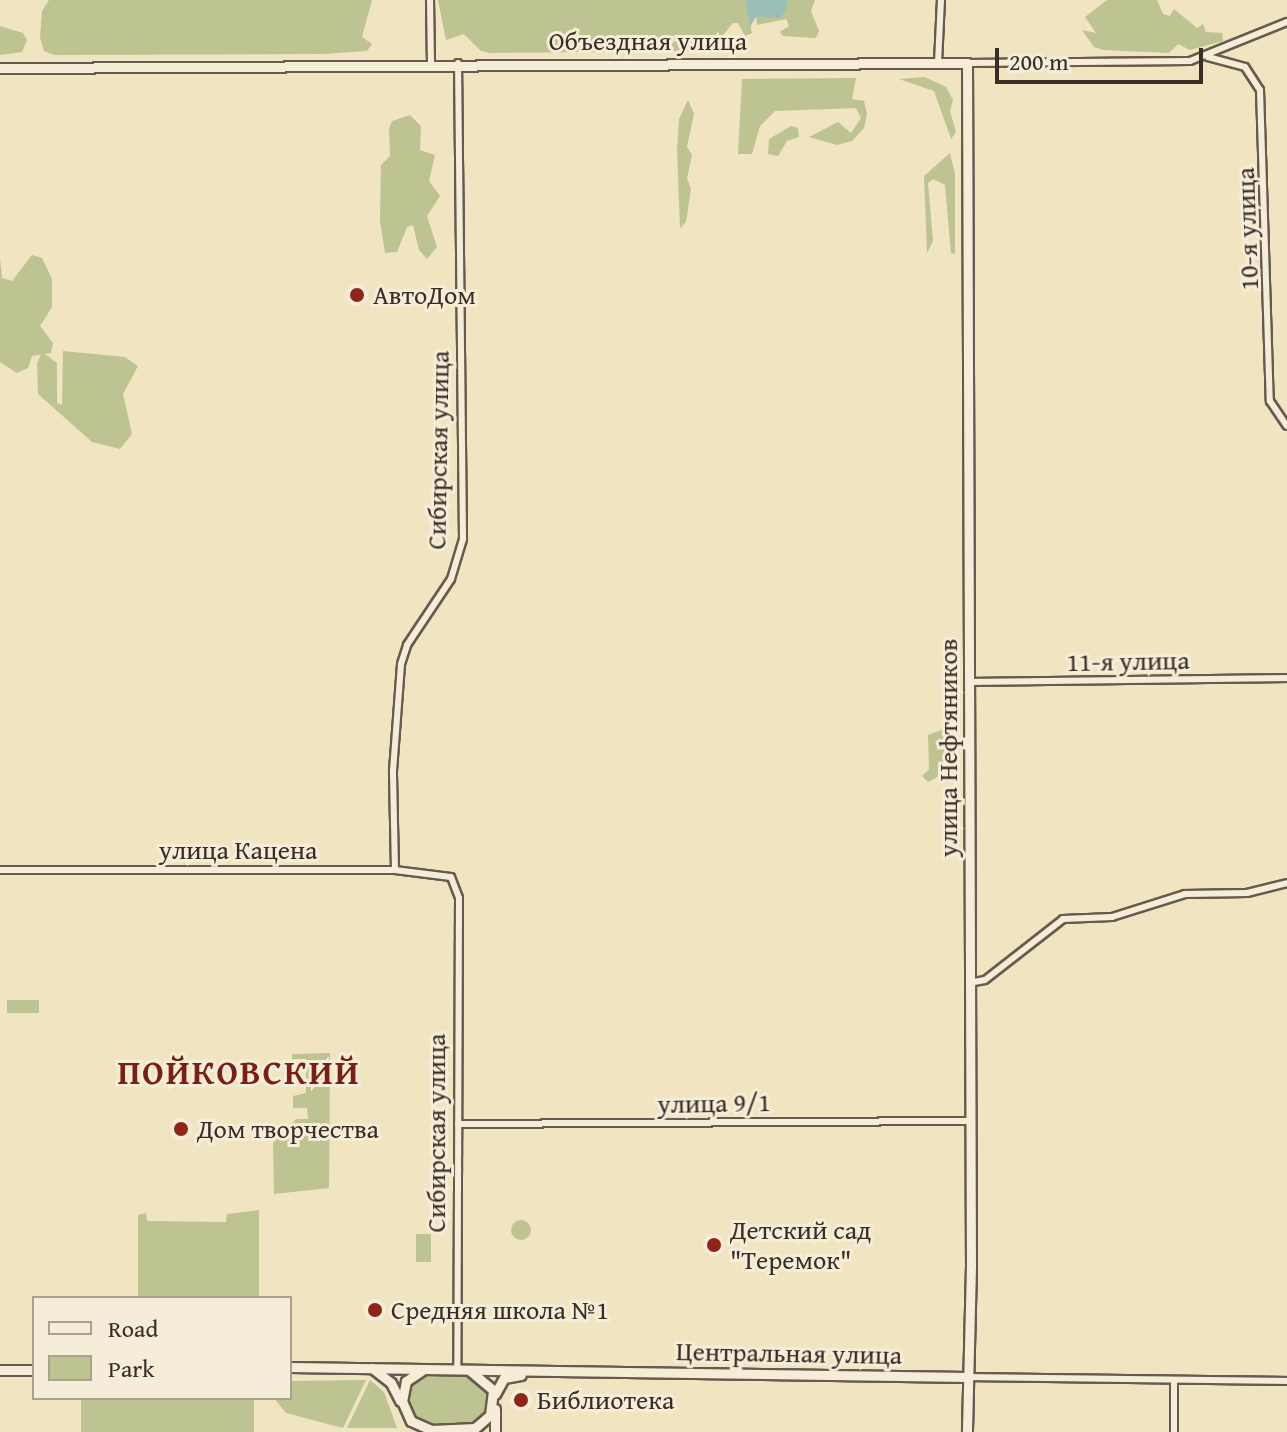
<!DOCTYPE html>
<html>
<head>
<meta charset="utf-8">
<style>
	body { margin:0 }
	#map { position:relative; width:1287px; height:1432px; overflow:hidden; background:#f0e4c1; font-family:"Gentium Book Plus",serif }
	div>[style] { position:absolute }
	.green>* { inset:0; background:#bdc391; transform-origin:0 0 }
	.round { border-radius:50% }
	.water>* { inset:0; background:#9bbeb7 }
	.roads { filter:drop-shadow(2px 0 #675b4d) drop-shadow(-2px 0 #675b4d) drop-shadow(0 2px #675b4d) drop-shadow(0 -2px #675b4d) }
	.street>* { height:6px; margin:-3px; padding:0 3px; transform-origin:3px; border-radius:3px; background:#f5edd7 }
	.secondary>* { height:9px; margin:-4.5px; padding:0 4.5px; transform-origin:4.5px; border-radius:4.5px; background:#f5edd7 }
	.dots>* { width:22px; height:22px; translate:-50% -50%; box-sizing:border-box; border:4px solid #f5edd7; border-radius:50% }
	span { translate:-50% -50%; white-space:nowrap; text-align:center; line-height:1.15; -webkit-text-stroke:6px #f5edd7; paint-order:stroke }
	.street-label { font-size:26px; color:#392d26 }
	.poi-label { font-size:26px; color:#392d26 }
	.left { translate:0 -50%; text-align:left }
	.district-label { font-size:34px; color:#7a1f14; font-weight:700; letter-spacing:2px }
	.legend { position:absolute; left:32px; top:1296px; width:260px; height:104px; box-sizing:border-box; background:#f5edd7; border:2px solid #aaa090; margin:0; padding:10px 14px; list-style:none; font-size:24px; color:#392d26 }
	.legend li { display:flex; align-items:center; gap:16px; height:40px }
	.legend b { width:40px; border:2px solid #aaa090 }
	.scale { position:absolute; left:995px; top:48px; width:208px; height:36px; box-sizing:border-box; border:4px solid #392d26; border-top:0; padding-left:10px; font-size:24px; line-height:28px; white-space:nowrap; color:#392d26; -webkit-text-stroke:6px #f5edd7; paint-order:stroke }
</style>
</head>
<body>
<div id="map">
	<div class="green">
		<div style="clip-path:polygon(49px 0,372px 0,362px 37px,372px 44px,367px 51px,323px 54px,54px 55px,44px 51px,40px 38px,42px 11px)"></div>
		<div style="clip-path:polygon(438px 0,745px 0,752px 33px,745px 36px,738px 23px,733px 23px,720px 39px,735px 42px,728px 51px,490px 53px,481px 51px,464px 34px,446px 40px)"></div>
		<div style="clip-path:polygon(788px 0,815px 0,811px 11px,819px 31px,816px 38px,783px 36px,780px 32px,789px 26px,786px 19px,757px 25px,756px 17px,787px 8px)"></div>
		<div style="clip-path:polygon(1107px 0,1157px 0,1163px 14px,1170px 16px,1174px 9px,1197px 28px,1203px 24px,1206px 32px,1222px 33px,1223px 41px,1190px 50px,1178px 44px,1169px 53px,1103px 50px,1094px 47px,1082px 30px,1096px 33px,1085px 17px)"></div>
		<div style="clip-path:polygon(0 26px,23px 33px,27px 40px,22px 52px,0 55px)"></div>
		<div style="clip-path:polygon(925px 77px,946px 87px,953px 100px,950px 111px,956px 132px,951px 139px,934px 91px,899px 79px)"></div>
		<div style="clip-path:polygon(856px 78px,852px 99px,864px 101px,867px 114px,864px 128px,852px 141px,837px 145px,809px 137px,838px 122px,851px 133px,861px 118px,856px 108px,775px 111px,760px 126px,752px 154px,738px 154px,742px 79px)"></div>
		<div style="clip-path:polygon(688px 100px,694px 114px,687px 147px,692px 155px,687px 178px,691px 189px,686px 222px,680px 228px,677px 150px,679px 119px)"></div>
		<div style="clip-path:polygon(410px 115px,421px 126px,420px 150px,435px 155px,429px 181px,440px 196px,427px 216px,437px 247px,427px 259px,419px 250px,413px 225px,407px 227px,397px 252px,385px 253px,380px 221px,381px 165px,390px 156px,389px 129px,392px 121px)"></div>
		<div style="clip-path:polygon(791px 126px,798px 128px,799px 137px,787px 141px,778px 156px,768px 154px,769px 139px)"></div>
		<div style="clip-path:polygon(950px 153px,955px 174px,955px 254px,951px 253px,945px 185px,933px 179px,928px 183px,933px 241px,927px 253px,924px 176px)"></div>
		<div style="clip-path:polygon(32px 255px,42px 258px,52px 279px,52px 307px,40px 326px,53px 343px,51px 353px,32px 356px,28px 368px,17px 373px,0 362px,0 258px,2px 278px,12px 281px)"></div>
		<div style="clip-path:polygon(63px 351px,125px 357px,138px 366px,123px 394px,132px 434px,120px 449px,92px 442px,38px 394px,37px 363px,42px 352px,57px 363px,57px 403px,62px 405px)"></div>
		<div style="clip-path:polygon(949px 719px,957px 740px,937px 777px,928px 782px,922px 776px,929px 769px,928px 735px,947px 728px)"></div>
		<div style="left:7px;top:1000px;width:32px;height:13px"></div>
		<div style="clip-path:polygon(330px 1053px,329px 1188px,274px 1194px,273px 1143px,296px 1119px,308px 1119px,307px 1108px,293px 1108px,293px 1096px,306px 1093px,306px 1059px,292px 1059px,292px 1054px)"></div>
		<div style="clip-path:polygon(259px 1210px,259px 1298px,138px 1298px,138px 1215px,146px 1213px,147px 1221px,226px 1222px,227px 1214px)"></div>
		<div class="round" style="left:511px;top:1220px;width:20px;height:20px"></div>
		<div style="left:416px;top:1234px;width:15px;height:28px"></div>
		<div style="clip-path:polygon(422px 1375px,468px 1375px,489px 1391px,484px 1416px,473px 1425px,422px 1425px,407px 1411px,406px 1389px)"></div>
		<div style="clip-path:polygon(366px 1380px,343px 1428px,286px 1413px,274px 1398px,290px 1398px,290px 1381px)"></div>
		<div style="clip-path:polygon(370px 1380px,384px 1392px,397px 1428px,347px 1428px)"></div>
		<div style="left:81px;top:1398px;width:173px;height:34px"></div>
	</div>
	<div class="water">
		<div style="clip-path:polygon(745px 0,788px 0,787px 8px,780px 18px,756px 17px,750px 27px)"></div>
	</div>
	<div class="roads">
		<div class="street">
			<div style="left:430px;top:0;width:63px;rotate:89.1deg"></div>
			<div style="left:1208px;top:57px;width:38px;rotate:15deg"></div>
			<div style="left:1245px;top:67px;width:27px;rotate:57deg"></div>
			<div style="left:1260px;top:90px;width:311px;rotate:88.2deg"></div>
			<div style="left:1270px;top:401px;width:30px;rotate:56deg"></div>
			<div style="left:938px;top:63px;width:63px;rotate:-87.3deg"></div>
			<div style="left:967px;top:63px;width:223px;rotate:-0.5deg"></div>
			<div style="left:1190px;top:61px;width:105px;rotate:-21.9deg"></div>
			<div style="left:970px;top:682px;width:317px;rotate:-0.7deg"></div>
			<div style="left:0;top:870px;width:395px"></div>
			<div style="left:395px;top:870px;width:56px;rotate:7.1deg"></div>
			<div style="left:451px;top:877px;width:22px;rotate:69deg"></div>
			<div style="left:459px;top:898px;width:471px;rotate:90.2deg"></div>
			<div style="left:395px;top:870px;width:99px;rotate:-91.2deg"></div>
			<div style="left:393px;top:771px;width:107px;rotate:-85.7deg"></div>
			<div style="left:401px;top:664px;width:20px;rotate:-72deg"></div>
			<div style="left:407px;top:645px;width:79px;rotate:-56.3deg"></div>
			<div style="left:451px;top:579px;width:42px;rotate:-73.3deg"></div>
			<div style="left:463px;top:539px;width:476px;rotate:-90.6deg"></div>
			<div style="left:969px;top:983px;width:16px;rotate:-11deg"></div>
			<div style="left:985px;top:980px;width:99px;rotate:-38deg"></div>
			<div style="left:1063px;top:919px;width:49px;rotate:-2.3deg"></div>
			<div style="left:1112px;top:917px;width:77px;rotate:-17.5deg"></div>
			<div style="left:1185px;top:894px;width:62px;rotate:-0.9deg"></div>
			<div style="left:1247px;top:893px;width:41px;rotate:-14deg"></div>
			<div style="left:458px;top:1124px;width:512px;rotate:-0.34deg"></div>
			<div style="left:968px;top:1377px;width:319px;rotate:0.7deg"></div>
			<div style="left:1174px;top:1432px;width:50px;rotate:-90deg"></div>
		</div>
		<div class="secondary">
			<div style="left:0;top:68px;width:967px;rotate:-0.3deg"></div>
			<div style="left:967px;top:63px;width:1203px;rotate:89.81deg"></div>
			<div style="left:971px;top:1266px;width:166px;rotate:91.4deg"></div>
			<div style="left:290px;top:1367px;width:678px;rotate:0.85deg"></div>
			<div style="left:372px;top:1368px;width:24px;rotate:38deg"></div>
			<div style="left:391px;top:1383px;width:20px;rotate:63deg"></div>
			<div style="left:424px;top:1369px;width:22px;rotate:146deg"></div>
			<div style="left:406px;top:1381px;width:20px;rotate:101deg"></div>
			<div style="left:402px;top:1401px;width:22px;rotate:66deg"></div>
			<div style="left:411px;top:1421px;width:22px;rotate:24deg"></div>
			<div style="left:431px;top:1430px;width:44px;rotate:-2.6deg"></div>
			<div style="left:475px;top:1428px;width:20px;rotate:-41deg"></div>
			<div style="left:490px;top:1415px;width:25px;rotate:-83deg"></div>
			<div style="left:493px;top:1390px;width:30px;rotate:-140deg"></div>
			<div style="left:0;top:1370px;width:34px"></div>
			<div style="left:495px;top:1394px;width:18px;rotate:-61deg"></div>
			<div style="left:504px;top:1378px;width:17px;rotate:-10deg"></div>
			<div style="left:495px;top:1409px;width:23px;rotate:90deg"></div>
		</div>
	</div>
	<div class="dots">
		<div style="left:357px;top:295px;background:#8f2418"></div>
		<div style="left:181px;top:1129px;background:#8f2418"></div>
		<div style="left:714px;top:1245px;background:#8f2418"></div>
		<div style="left:375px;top:1310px;background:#8f2418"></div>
		<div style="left:521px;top:1400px;background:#8f2418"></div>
	</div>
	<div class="street-label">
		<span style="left:648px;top:41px">Объездная улица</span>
		<span style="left:1247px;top:229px;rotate:-92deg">10-я улица</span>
		<span style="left:438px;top:450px;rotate:-89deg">Сибирская улица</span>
		<span style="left:1128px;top:661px;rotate:-1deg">11-я улица</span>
		<span style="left:948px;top:748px;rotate:-90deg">улица Нефтяников</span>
		<span style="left:238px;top:850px">улица Кацена</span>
		<span style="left:714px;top:1103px;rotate:-1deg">улица 9/1</span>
		<span style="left:436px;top:1133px;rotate:-90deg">Сибирская улица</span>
		<span style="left:789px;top:1353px;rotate:1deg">Центральная улица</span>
	</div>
	<div class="poi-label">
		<span class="left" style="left:373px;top:295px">АвтоДом</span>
		<span class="left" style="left:197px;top:1129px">Дом творчества</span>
		<span class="left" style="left:730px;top:1245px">Детский сад<br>"Теремок"</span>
		<span class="left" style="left:391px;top:1310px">Средняя школа №1</span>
		<span class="left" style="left:537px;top:1400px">Библиотека</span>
	</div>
	<div class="district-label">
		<span style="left:239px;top:1072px">ПОЙКОВСКИЙ</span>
	</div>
	<ul class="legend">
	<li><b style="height:10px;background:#f5edd7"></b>Road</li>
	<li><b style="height:22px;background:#bdc391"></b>Park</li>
	</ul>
	<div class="scale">200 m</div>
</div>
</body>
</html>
